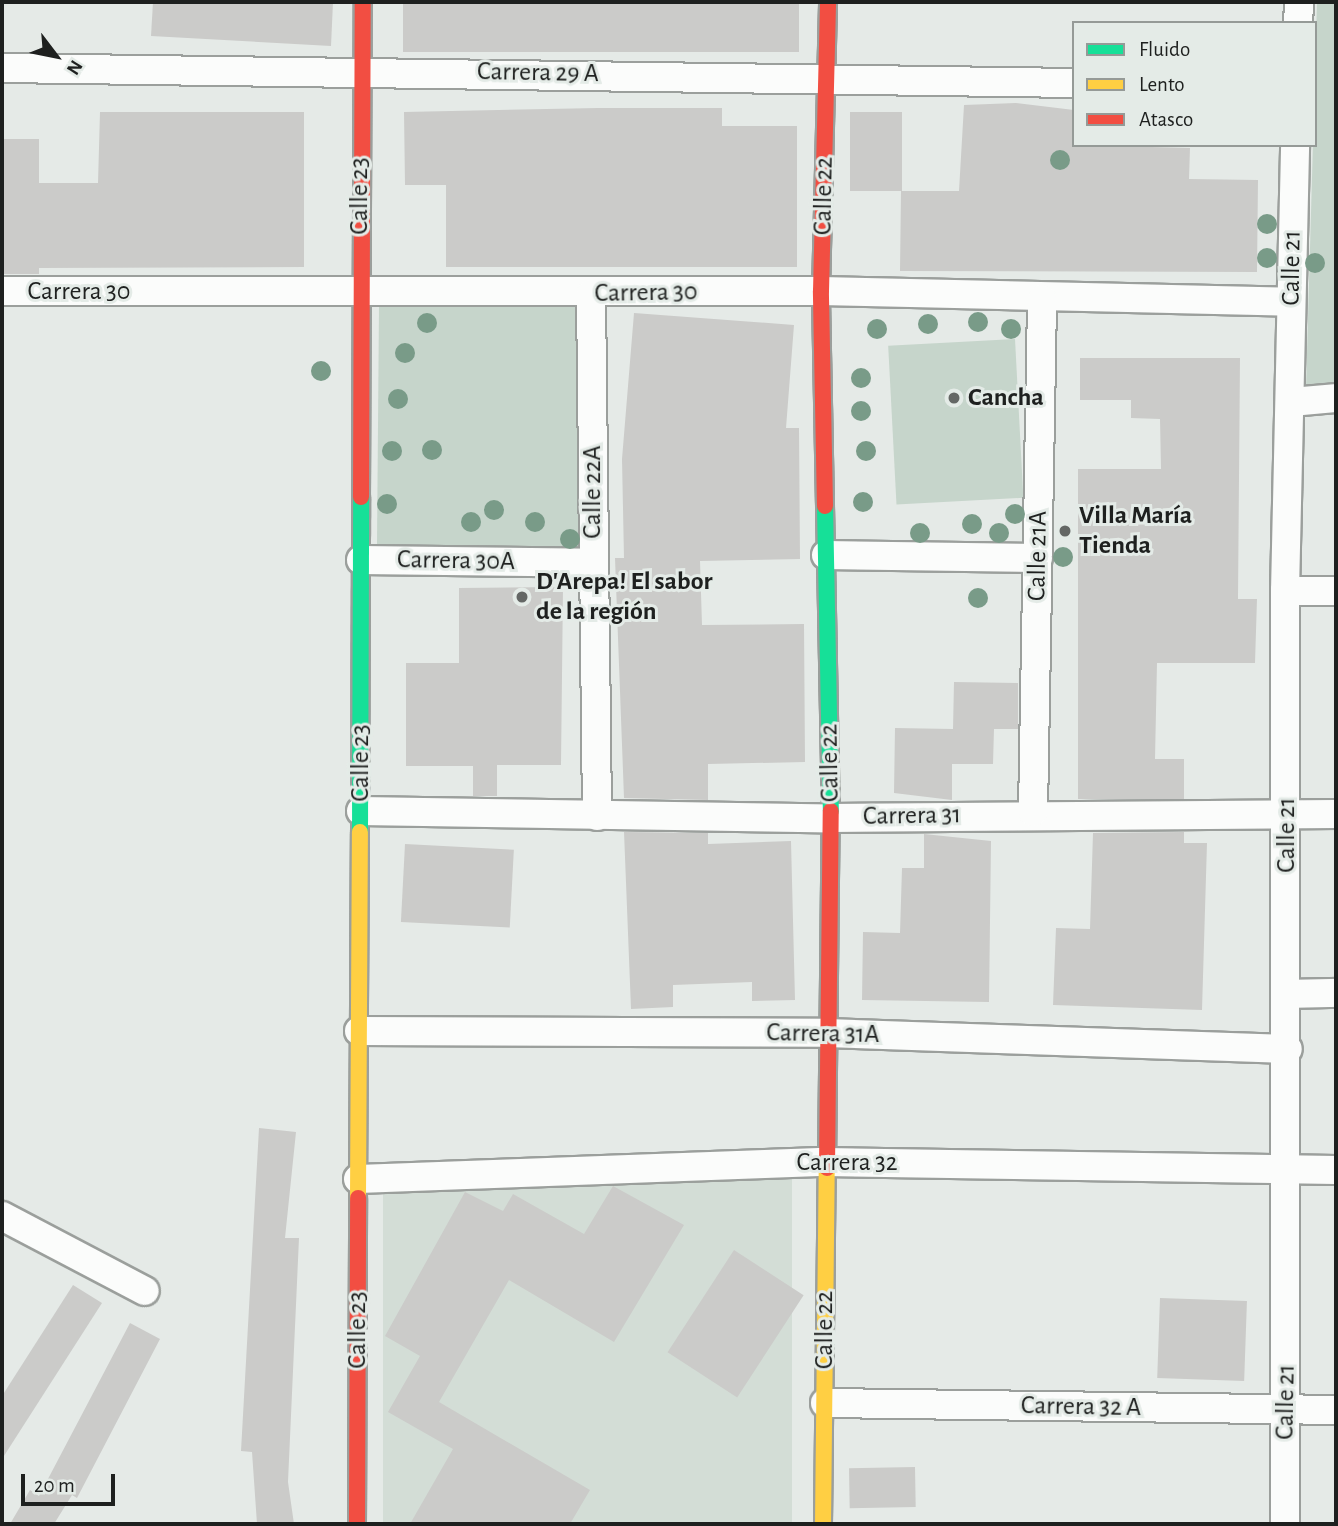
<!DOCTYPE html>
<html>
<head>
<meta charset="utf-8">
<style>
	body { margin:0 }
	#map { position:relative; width:1338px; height:1526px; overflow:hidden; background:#e5eae7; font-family:"Alegreya Sans",sans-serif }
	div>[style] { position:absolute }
	.built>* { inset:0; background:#d3ddd6; transform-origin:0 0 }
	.green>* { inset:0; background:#c6d5cb; transform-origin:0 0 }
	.building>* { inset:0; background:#cbcbc9; transform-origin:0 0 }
	.roads { filter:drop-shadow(2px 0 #9b9f9c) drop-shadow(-2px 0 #9b9f9c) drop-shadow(0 2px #9b9f9c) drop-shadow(0 -2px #9b9f9c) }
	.street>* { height:28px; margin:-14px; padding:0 14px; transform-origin:14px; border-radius:14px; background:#fbfcfb }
	.fast>* { height:16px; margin:-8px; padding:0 8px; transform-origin:8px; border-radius:8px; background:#16e098 }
	.slow>* { height:16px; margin:-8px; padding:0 8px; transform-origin:8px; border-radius:8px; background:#ffcf43 }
	.jam>* { height:16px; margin:-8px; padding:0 8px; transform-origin:8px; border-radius:8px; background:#f24e42 }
	.trees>* { width:20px; height:20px; margin:-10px; border-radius:50%; background:#799b88 }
	.dots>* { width:19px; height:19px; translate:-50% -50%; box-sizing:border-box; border:4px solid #e4ebe7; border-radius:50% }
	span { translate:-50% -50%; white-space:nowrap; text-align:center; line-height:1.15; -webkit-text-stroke:6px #e4ebe7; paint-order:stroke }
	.street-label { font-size:26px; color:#1e201f }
	.poi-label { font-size:26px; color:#1e201f; font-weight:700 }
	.left { translate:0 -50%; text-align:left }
	.frame { position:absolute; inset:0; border:4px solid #1e201f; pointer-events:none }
	.legend { position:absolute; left:1072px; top:21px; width:245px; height:126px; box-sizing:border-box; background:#e4ebe7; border:2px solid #959a97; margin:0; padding:9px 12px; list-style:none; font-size:21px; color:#1e201f }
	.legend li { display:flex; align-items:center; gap:14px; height:35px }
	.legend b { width:35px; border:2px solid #959a97 }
	.north { position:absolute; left:21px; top:21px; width:70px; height:70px; -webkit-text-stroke:5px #e4ebe7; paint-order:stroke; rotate:122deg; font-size:19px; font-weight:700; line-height:28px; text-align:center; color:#1e201f }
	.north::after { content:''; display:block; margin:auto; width:24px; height:32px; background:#1e201f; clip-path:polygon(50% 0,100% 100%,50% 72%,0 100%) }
	.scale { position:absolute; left:21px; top:1474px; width:94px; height:32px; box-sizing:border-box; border:4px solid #1e201f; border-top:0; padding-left:9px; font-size:21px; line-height:24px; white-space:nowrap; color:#1e201f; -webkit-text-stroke:5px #e4ebe7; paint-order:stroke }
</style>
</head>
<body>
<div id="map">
	<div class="built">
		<div style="left:792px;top:1179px;width:345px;height:409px;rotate:90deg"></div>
	</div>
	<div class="green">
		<div style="clip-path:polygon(1317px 2px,1336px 2px,1336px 386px,1306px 389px)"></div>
		<div style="clip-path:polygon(379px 306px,580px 306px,578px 549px,386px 549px,377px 544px)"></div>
		<div style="left:1015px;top:339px;width:159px;height:127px;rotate:87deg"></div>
	</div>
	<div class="building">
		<div style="clip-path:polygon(153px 2px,333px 2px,331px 46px,151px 36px)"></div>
		<div style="left:403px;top:2px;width:396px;height:50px"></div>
		<div style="clip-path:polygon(1016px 103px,1074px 110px,1074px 145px,1190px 148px,1189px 179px,1258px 180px,1257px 272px,900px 271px,901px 191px,959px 191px,964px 105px)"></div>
		<div style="clip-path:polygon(598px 108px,722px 108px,722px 126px,797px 126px,797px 267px,446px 267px,446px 185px,405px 185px,404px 112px)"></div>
		<div style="clip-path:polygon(100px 112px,304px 112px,304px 267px,39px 268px,39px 274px,2px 274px,2px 139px,39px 139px,39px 183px,98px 183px)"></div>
		<div style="left:850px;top:112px;width:52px;height:79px"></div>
		<div style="clip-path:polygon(634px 313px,794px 325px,786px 428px,799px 428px,800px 559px,700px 561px,702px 625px,804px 624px,805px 762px,708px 764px,708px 800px,624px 798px,615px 558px,624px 558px,622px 459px)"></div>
		<div style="clip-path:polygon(1080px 358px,1240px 358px,1238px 599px,1257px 599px,1255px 663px,1157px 663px,1155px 759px,1184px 759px,1184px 799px,1078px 799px,1078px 469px,1161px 469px,1160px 419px,1131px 418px,1131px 400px,1080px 400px)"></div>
		<div style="clip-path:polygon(563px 587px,561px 765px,497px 765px,497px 796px,473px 796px,473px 766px,406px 766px,406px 663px,459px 663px,459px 588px)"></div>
		<div style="clip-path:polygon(954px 682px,1018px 683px,1018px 729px,994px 729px,993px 764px,952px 764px,952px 800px,894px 793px,895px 728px,953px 729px)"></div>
		<div style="clip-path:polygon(624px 832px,708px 833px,708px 844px,791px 841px,795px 1000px,752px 1001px,752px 982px,673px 985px,673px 1007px,631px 1009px)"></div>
		<div style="clip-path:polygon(1184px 832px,1184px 843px,1207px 843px,1202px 1010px,1053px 1005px,1056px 928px,1090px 929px,1093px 833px)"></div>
		<div style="clip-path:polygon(924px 834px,991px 841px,989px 1002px,862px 1000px,863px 932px,900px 933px,902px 868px,924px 868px)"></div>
		<div style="left:405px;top:844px;width:109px;height:78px;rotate:3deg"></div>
		<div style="clip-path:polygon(259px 1128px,296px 1132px,285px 1238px,299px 1238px,288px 1482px,294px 1524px,257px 1524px,252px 1452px,241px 1451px)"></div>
		<div style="clip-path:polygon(613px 1186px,684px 1225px,614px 1342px,509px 1280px,439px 1402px,590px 1490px,570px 1524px,410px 1524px,453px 1449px,388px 1412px,420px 1356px,385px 1336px,465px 1192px,503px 1211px,513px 1194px,584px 1234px)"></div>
		<div style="left:734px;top:1250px;width:83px;height:122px;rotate:33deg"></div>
		<div style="clip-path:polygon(73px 1285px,102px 1303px,2px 1459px,2px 1396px)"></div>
		<div style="left:1160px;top:1298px;width:87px;height:80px;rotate:2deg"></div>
		<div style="clip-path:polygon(130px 1323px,160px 1339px,77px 1498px,72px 1495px,54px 1524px,10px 1524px,30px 1490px,39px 1496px)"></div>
		<div style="left:915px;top:1467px;width:40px;height:66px;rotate:89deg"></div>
	</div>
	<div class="roads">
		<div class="street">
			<div style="left:1298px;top:23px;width:21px;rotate:-87deg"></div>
			<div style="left:2px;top:68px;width:1072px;rotate:0.8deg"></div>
			<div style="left:2px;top:291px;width:819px"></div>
			<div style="left:821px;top:291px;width:470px;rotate:1.3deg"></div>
			<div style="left:591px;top:294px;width:522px;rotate:89.34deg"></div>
			<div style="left:1291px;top:402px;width:45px;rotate:-5.1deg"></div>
			<div style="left:826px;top:555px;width:212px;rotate:0.8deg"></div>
			<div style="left:361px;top:560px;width:232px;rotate:0.7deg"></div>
			<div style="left:1285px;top:591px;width:51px"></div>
			<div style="left:361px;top:811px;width:470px;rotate:0.9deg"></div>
			<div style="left:831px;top:818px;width:505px;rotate:-0.45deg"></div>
			<div style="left:1033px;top:812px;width:513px;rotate:-88.99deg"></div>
			<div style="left:1287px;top:994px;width:49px;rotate:-1.2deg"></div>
			<div style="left:359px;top:1031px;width:468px;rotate:0.2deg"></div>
			<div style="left:827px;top:1033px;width:461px;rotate:2deg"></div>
			<div style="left:358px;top:1179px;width:468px;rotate:-2.1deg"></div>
			<div style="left:826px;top:1162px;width:510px;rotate:0.9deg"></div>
			<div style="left:2px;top:1216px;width:161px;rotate:27.7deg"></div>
			<div style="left:825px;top:1403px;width:511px;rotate:0.78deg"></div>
			<div style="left:1285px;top:1524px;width:933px;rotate:-90deg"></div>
			<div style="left:1285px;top:591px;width:446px;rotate:-88.7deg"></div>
		</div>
		<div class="fast">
			<div style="left:825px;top:506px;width:305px;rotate:88.9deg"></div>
			<div style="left:360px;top:832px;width:335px;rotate:-89.8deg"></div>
		</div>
		<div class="slow">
			<div style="left:358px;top:1198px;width:366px;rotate:-89.7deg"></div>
			<div style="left:823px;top:1524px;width:356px;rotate:-89.4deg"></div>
		</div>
		<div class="jam">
			<div style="left:361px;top:497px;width:495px;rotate:-89.8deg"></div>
			<div style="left:825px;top:506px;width:215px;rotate:-91.1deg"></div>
			<div style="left:821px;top:291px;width:289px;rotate:-88.6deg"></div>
			<div style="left:827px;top:1168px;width:357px;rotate:-89.4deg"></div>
			<div style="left:357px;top:1524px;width:326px;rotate:-89.8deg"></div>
		</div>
	</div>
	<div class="trees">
		<div style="left:1060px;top:160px"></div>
		<div style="left:1267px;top:224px"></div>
		<div style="left:1267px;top:258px"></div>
		<div style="left:1315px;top:263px"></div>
		<div style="left:978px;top:322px"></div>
		<div style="left:427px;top:323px"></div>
		<div style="left:928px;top:324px"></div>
		<div style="left:877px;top:329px"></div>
		<div style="left:1011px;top:329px"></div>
		<div style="left:405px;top:353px"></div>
		<div style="left:321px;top:371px"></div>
		<div style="left:861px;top:378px"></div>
		<div style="left:398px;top:399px"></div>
		<div style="left:861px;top:411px"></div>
		<div style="left:432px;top:450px"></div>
		<div style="left:392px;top:451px"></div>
		<div style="left:866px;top:451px"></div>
		<div style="left:863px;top:502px"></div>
		<div style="left:387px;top:504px"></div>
		<div style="left:494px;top:510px"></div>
		<div style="left:1015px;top:514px"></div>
		<div style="left:471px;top:522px"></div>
		<div style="left:535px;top:522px"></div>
		<div style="left:972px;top:524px"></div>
		<div style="left:920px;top:533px"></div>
		<div style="left:999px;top:533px"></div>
		<div style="left:570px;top:539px"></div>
		<div style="left:1063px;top:557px"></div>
		<div style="left:978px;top:598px"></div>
	</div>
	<div class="dots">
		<div style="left:954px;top:398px;background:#646765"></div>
		<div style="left:1065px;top:531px;background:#646765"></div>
		<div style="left:522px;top:597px;background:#646765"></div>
	</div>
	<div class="street-label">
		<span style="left:538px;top:73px;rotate:1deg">Carrera 29 A</span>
		<span style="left:360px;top:196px;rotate:-90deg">Calle 23</span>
		<span style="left:824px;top:196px;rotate:-89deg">Calle 22</span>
		<span style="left:1292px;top:268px;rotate:-89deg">Calle 21</span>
		<span style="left:79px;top:292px">Carrera 30</span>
		<span style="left:646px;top:293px;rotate:-1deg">Carrera 30</span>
		<span style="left:593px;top:492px;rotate:-90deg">Calle 22A</span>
		<span style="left:1038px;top:556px;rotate:-89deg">Calle 21A</span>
		<span style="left:456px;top:561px;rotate:1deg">Carrera 30A</span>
		<span style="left:361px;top:763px;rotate:-90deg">Calle 23</span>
		<span style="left:830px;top:763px;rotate:-91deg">Calle 22</span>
		<span style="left:912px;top:816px;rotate:-1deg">Carrera 31</span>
		<span style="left:1287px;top:835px;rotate:-90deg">Calle 21</span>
		<span style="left:823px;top:1034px;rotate:1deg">Carrera 31A</span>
		<span style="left:847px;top:1163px">Carrera 32</span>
		<span style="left:358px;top:1330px;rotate:-90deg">Calle 23</span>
		<span style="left:825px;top:1330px;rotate:-90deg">Calle 22</span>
		<span style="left:1286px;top:1402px;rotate:-89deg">Calle 21</span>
		<span style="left:1081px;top:1407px;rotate:1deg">Carrera 32 A</span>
	</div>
	<div class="poi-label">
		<span class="left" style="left:968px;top:398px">Cancha</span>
		<span class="left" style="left:1079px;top:531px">Villa María<br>Tienda</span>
		<span class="left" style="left:536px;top:597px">D'Arepa! El sabor<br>de la región</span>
	</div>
	<div class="frame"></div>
	<ul class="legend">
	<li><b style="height:9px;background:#16e098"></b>Fluido</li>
	<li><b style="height:9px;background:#ffcf43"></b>Lento</li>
	<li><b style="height:9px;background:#f24e42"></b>Atasco</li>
	</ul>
	<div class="north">N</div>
	<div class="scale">20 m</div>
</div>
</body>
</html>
